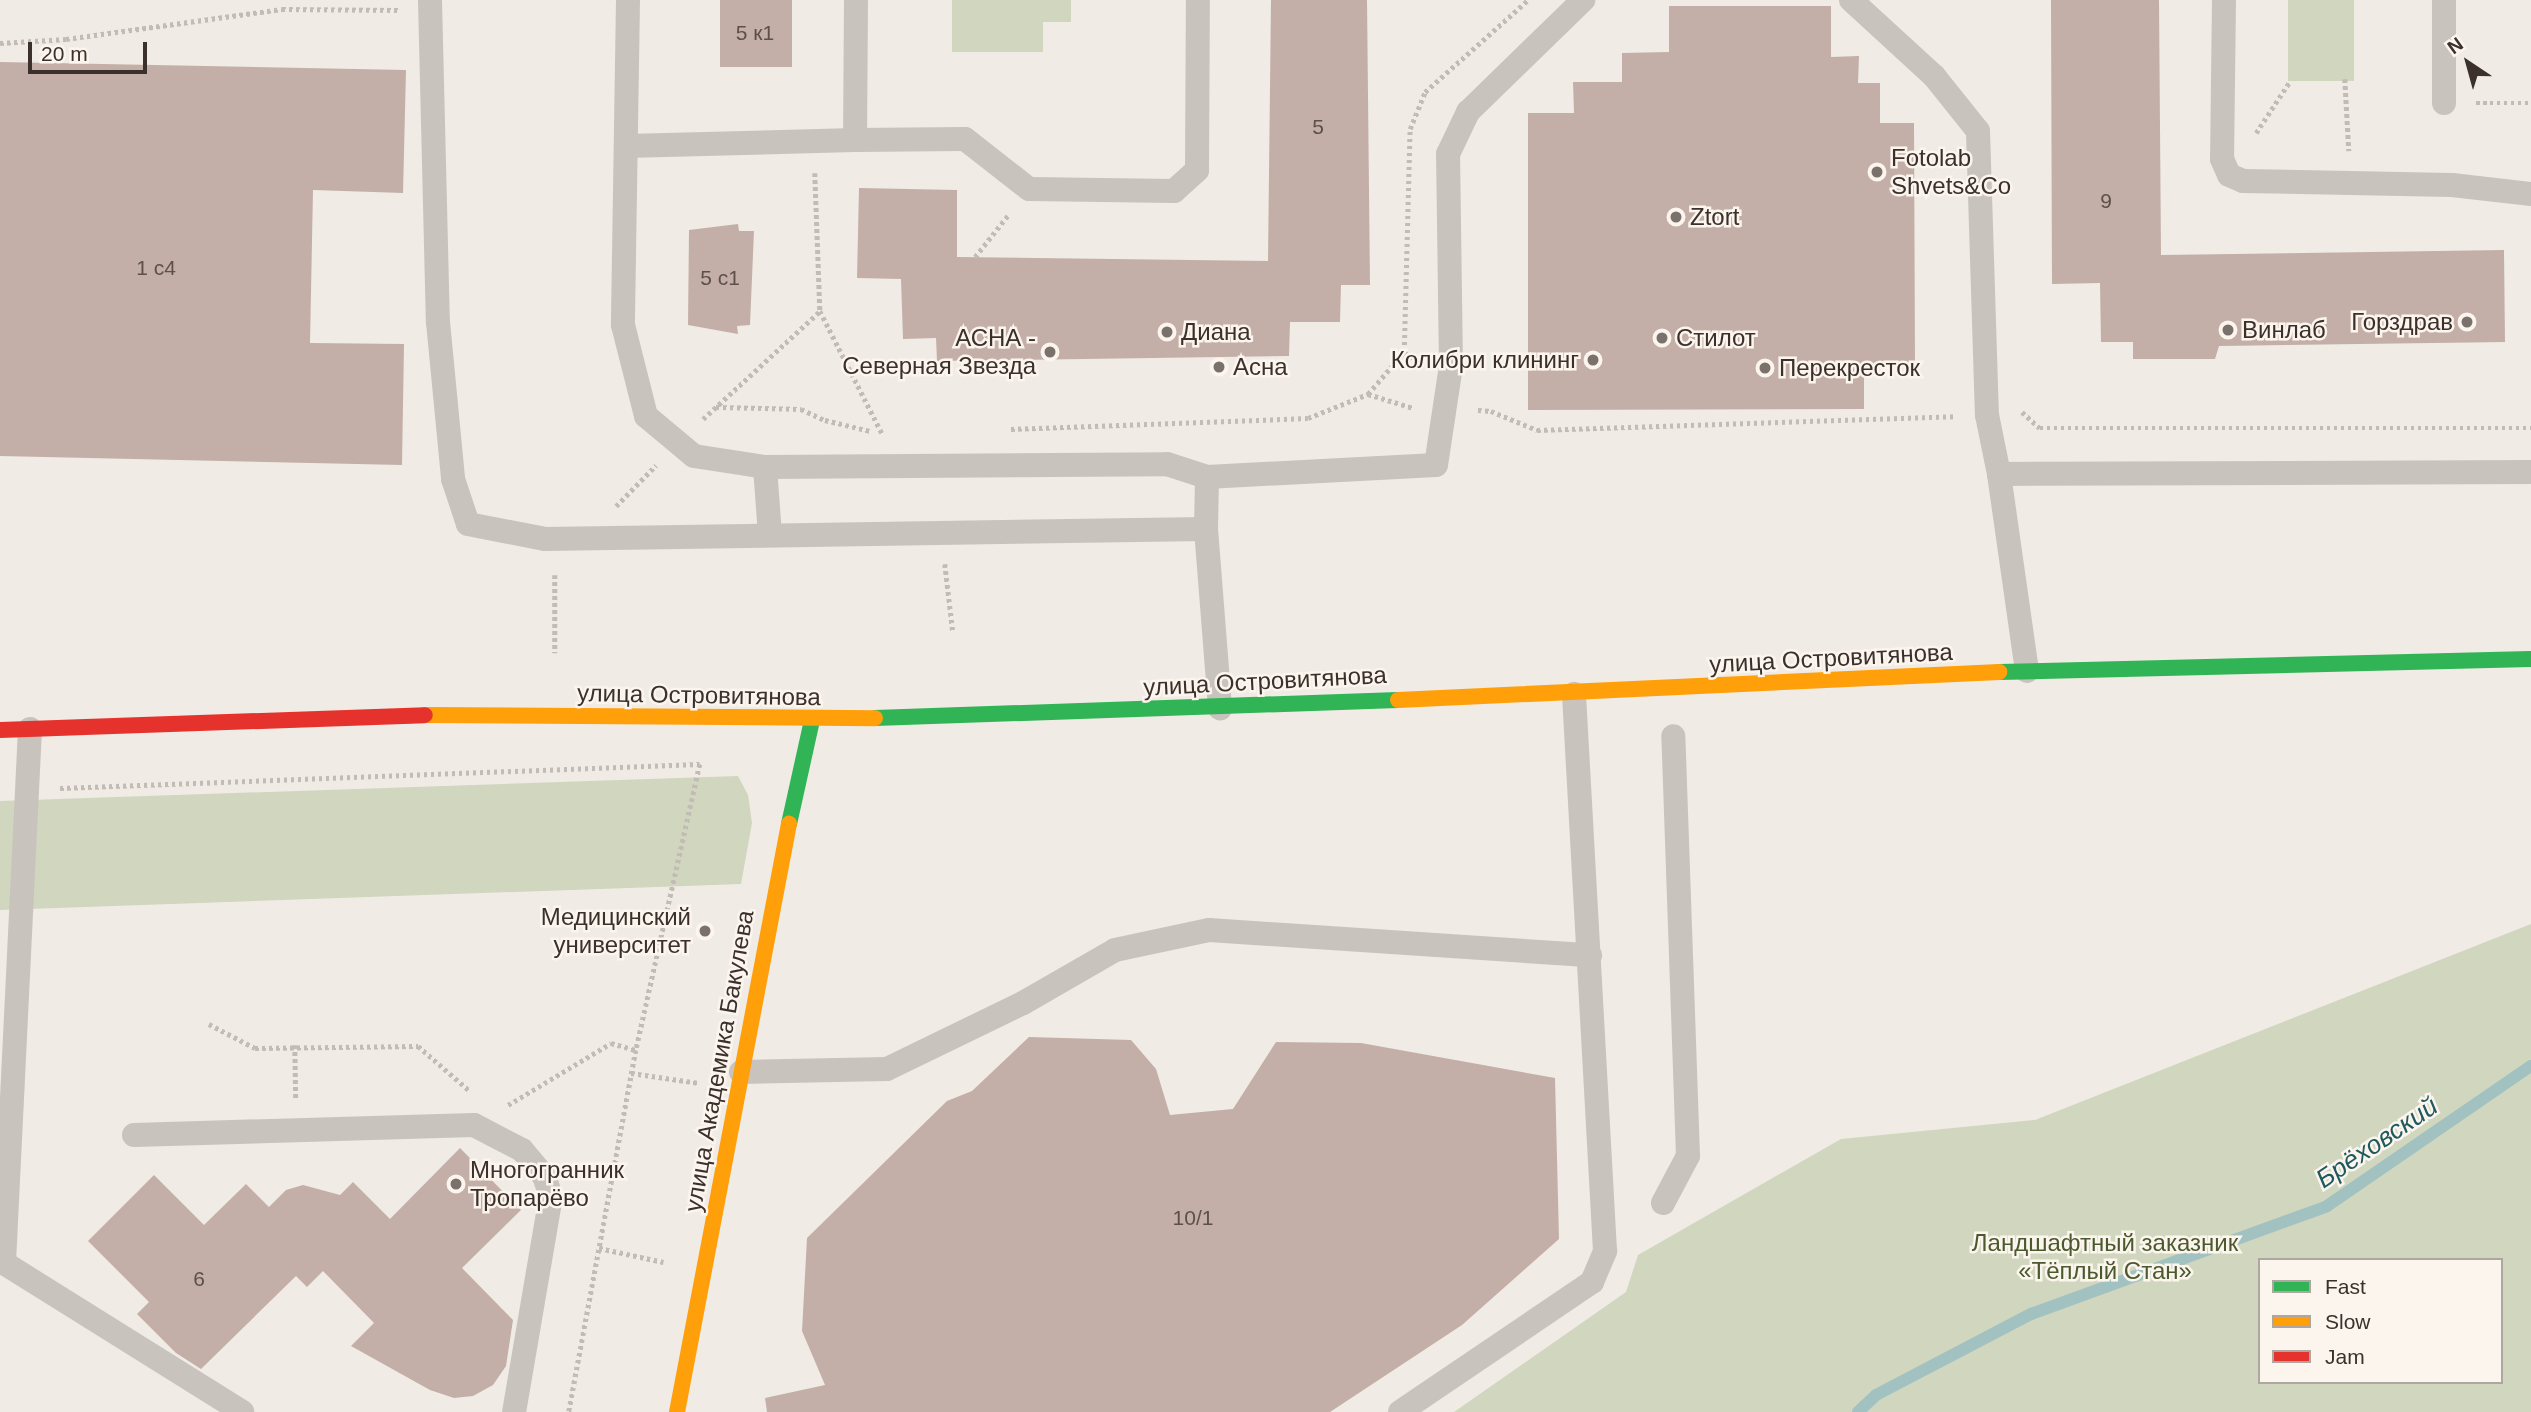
<!DOCTYPE html>
<html>
<head>
<meta charset="utf-8">
<style>
	body { margin:0 }
	#map { position:relative; width:2531px; height:1412px; overflow:hidden; background:#f0ebe5; font-family:Helvetica,sans-serif }
	div>[style] { position:absolute }
	.green>* { inset:0; background:#d1d6bf; transform-origin:0 0 }
	.stream>* { height:12px; margin:-6px; padding:0 6px; transform-origin:6px; border-radius:6px; background:#a1c2c1 }
	.building>* { inset:0; background:#c3afa7; transform-origin:0 0 }
	.path>* { height:4.5px; margin-top:-2.25px; transform-origin:0; background:repeating-linear-gradient(90deg,#c2bbb6 0 3.5px,transparent 0 7px) }
	.lane>* { height:24px; margin:-12px; padding:0 12px; transform-origin:12px; border-radius:12px; background:#c9c3be }
	.fast>* { height:16px; margin:-8px; padding:0 8px; transform-origin:8px; border-radius:8px; background:#30b455 }
	.slow>* { height:16px; margin:-8px; padding:0 8px; transform-origin:8px; border-radius:8px; background:#ff9f0a }
	.jam>* { height:16px; margin:-8px; padding:0 8px; transform-origin:8px; border-radius:8px; background:#e5322d }
	.dots>* { width:19px; height:19px; translate:-50% -50%; box-sizing:border-box; border:4px solid #fbf5ee; border-radius:50% }
	span { translate:-50% -50%; white-space:nowrap; text-align:center; line-height:1.15; -webkit-text-stroke:5px #fbf5ee; paint-order:stroke }
	.number-label { font-size:21px; color:#5d504a }
	.number-label span { -webkit-text-stroke-width:0 }
	.poi-label { font-size:24px; color:#3b302b }
	.left { translate:0 -50%; text-align:left }
	.right { translate:-100% -50%; text-align:right }
	.street-label { font-size:24px; color:#3b302b }
	.park-label { font-size:24px; color:#4a5a2e }
	.water-label { font-size:26px; color:#1f5a5e; font-style:italic }
	.legend { position:absolute; left:2258px; top:1258px; width:245px; height:126px; box-sizing:border-box; background:#fbf5ee; border:2px solid #aea6a0; margin:0; padding:9px 12px; list-style:none; font-size:21px; color:#3b302b }
	.legend li { display:flex; align-items:center; gap:14px; height:35px }
	.legend b { width:35px; border:2px solid #aea6a0 }
	.north { position:absolute; left:2433px; top:28px; width:70px; height:70px; -webkit-text-stroke:5px #fbf5ee; paint-order:stroke; rotate:324deg; font-size:19px; font-weight:700; line-height:28px; text-align:center; color:#3b302b }
	.north::after { content:''; display:block; margin:auto; width:24px; height:32px; background:#3b302b; clip-path:polygon(50% 0,100% 100%,50% 72%,0 100%) }
	.scale { position:absolute; left:28px; top:42px; width:119px; height:32px; box-sizing:border-box; border:4px solid #3b302b; border-top:0; padding-left:9px; font-size:21px; line-height:24px; white-space:nowrap; color:#3b302b; -webkit-text-stroke:5px #fbf5ee; paint-order:stroke }
</style>
</head>
<body>
<div id="map">
	<div class="green">
		<div style="clip-path:polygon(952px 0,1071px 0,1071px 22px,1043px 22px,1043px 52px,952px 52px)"></div>
		<div style="left:2288px;top:0;width:66px;height:81px"></div>
		<div style="clip-path:polygon(738px 776px,748px 795px,752px 823px,741px 884px,0 910px,0 801px)"></div>
		<div style="clip-path:polygon(evenodd,2531px 924px,2531px 1412px,1454px 1412px,1626px 1292px,1638px 1255px,1841px 1139px,2035px 1120px,2531px 924px,2260px 1260px,2501px 1260px,2501px 1382px,2260px 1382px,2260px 1260px)"></div>
	</div>
	<div class="stream">
		<div style="left:1858px;top:1412px;width:25px;rotate:-43deg"></div>
		<div style="left:1876px;top:1395px;width:175px;rotate:-27.6deg"></div>
		<div style="left:2031px;top:1314px;width:315px;rotate:-20deg"></div>
		<div style="left:2327px;top:1206px;width:247px;rotate:-34.5deg"></div>
	</div>
	<div class="building">
		<div style="left:720px;top:0;width:72px;height:67px"></div>
		<div style="clip-path:polygon(1271px 0,1367px 0,1370px 285px,1341px 285px,1340px 322px,1290px 322px,1289px 356px,937px 361px,936px 338px,903px 339px,901px 279px,857px 278px,859px 188px,957px 190px,957px 257px,1268px 261px)"></div>
		<div style="clip-path:polygon(2051px 0,2159px 0,2161px 255px,2504px 250px,2505px 342px,2219px 346px,2215px 359px,2133px 359px,2133px 342px,2101px 342px,2100px 283px,2052px 284px)"></div>
		<div style="clip-path:polygon(1669px 6px,1831px 6px,1831px 57px,1859px 56px,1858px 83px,1880px 83px,1880px 123px,1914px 123px,1915px 366px,1864px 366px,1864px 409px,1528px 410px,1528px 113px,1574px 113px,1573px 82px,1622px 82px,1622px 53px,1669px 52px)"></div>
		<div style="clip-path:polygon(0 62px,406px 70px,403px 193px,313px 190px,310px 343px,404px 344px,402px 465px,0 456px)"></div>
		<div style="clip-path:polygon(738px 224px,739px 231px,754px 231px,750px 325px,737px 326px,738px 334px,688px 325px,689px 230px)"></div>
		<div style="clip-path:polygon(1029px 1037px,1131px 1040px,1156px 1069px,1170px 1115px,1233px 1109px,1276px 1042px,1361px 1043px,1555px 1078px,1559px 1239px,1462px 1325px,1330px 1412px,767px 1412px,765px 1398px,825px 1385px,802px 1331px,807px 1238px,947px 1101px,972px 1091px)"></div>
		<div style="clip-path:polygon(460px 1148px,521px 1210px,462px 1268px,513px 1320px,506px 1366px,493px 1385px,473px 1396px,454px 1398px,430px 1390px,351px 1346px,374px 1323px,323px 1271px,307px 1287px,296px 1276px,201px 1369px,176px 1353px,137px 1314px,149px 1302px,88px 1241px,154px 1175px,204px 1225px,246px 1184px,269px 1207px,286px 1190px,303px 1185px,340px 1195px,353px 1182px,390px 1219px)"></div>
	</div>
	<div class="path">
		<div style="left:0;top:43px;width:66px;rotate:-3.5deg"></div>
		<div style="left:66px;top:39px;width:218px;rotate:-7.9deg"></div>
		<div style="left:282px;top:9px;width:117px;rotate:0.5deg"></div>
		<div style="left:2345px;top:79px;width:72px;rotate:86.8deg"></div>
		<div style="left:2476px;top:103px;width:55px"></div>
		<div style="left:2256px;top:133px;width:62px;rotate:-56.8deg"></div>
		<div style="left:815px;top:173px;width:138px;rotate:87.9deg"></div>
		<div style="left:820px;top:311px;width:137px;rotate:63.1deg"></div>
		<div style="left:975px;top:257px;width:55px;rotate:-51.7deg"></div>
		<div style="left:1404px;top:352px;width:17px;rotate:36deg"></div>
		<div style="left:1368px;top:394px;width:47px;rotate:17.3deg"></div>
		<div style="left:716px;top:407px;width:85px;rotate:1.3deg"></div>
		<div style="left:801px;top:409px;width:26px;rotate:25deg"></div>
		<div style="left:825px;top:420px;width:46px;rotate:13.7deg"></div>
		<div style="left:1478px;top:410px;width:13px;rotate:4deg"></div>
		<div style="left:1491px;top:411px;width:50px;rotate:22.4deg"></div>
		<div style="left:1537px;top:430px;width:418px;rotate:-1.9deg"></div>
		<div style="left:2022px;top:412px;width:24px;rotate:42deg"></div>
		<div style="left:2040px;top:428px;width:491px"></div>
		<div style="left:703px;top:419px;width:159px;rotate:-42.7deg"></div>
		<div style="left:1011px;top:429px;width:297px;rotate:-2.1deg"></div>
		<div style="left:1308px;top:418px;width:65px;rotate:-21.8deg"></div>
		<div style="left:1368px;top:394px;width:55px;rotate:-49.4deg"></div>
		<div style="left:1404px;top:352px;width:223px;rotate:-88.5deg"></div>
		<div style="left:1410px;top:129px;width:40px;rotate:-68deg"></div>
		<div style="left:1425px;top:92px;width:138px;rotate:-41.8deg"></div>
		<div style="left:616px;top:506px;width:57px;rotate:-45.7deg"></div>
		<div style="left:945px;top:564px;width:68px;rotate:83.3deg"></div>
		<div style="left:555px;top:575px;width:78px;rotate:90deg"></div>
		<div style="left:60px;top:788px;width:640px;rotate:-2.15deg"></div>
		<div style="left:700px;top:764px;width:293px;rotate:102.6deg"></div>
		<div style="left:636px;top:1050px;width:368px;rotate:100.5deg"></div>
		<div style="left:209px;top:1024px;width:52px;rotate:27.6deg"></div>
		<div style="left:255px;top:1048px;width:163px;rotate:-0.7deg"></div>
		<div style="left:418px;top:1046px;width:69px;rotate:40.9deg"></div>
		<div style="left:295px;top:1045px;width:55px;rotate:89deg"></div>
		<div style="left:631px;top:1073px;width:69px;rotate:8.4deg"></div>
		<div style="left:508px;top:1105px;width:120px;rotate:-31deg"></div>
		<div style="left:611px;top:1043px;width:26px;rotate:16deg"></div>
		<div style="left:599px;top:1248px;width:66px;rotate:12.2deg"></div>
	</div>
	<div class="lane">
		<div style="left:430px;top:0;width:322px;rotate:88.6deg"></div>
		<div style="left:438px;top:322px;width:158px;rotate:84.5deg"></div>
		<div style="left:453px;top:479px;width:47px;rotate:71.6deg"></div>
		<div style="left:468px;top:524px;width:78px;rotate:11deg"></div>
		<div style="left:545px;top:539px;width:661px;rotate:-0.87deg"></div>
		<div style="left:628px;top:0;width:325px;rotate:90.9deg"></div>
		<div style="left:623px;top:325px;width:94px;rotate:75.8deg"></div>
		<div style="left:646px;top:416px;width:62px;rotate:39.8deg"></div>
		<div style="left:694px;top:456px;width:72px;rotate:8.8deg"></div>
		<div style="left:765px;top:467px;width:402px;rotate:-0.4deg"></div>
		<div style="left:1167px;top:464px;width:42px;rotate:18deg"></div>
		<div style="left:1207px;top:477px;width:229px;rotate:-3deg"></div>
		<div style="left:1436px;top:465px;width:100px;rotate:-81.4deg"></div>
		<div style="left:1451px;top:366px;width:212px;rotate:-90.8deg"></div>
		<div style="left:1448px;top:154px;width:47px;rotate:-64.5deg"></div>
		<div style="left:1468px;top:112px;width:161px;rotate:-44.2deg"></div>
		<div style="left:856px;top:0;width:140px;rotate:90.4deg"></div>
		<div style="left:855px;top:140px;width:110px;rotate:-0.5deg"></div>
		<div style="left:965px;top:139px;width:81px;rotate:38deg"></div>
		<div style="left:1029px;top:189px;width:145px;rotate:0.8deg"></div>
		<div style="left:1174px;top:191px;width:31px;rotate:-42deg"></div>
		<div style="left:1197px;top:170px;width:170px;rotate:-89.7deg"></div>
		<div style="left:1851px;top:0;width:113px;rotate:42.5deg"></div>
		<div style="left:1934px;top:76px;width:70px;rotate:51.3deg"></div>
		<div style="left:1978px;top:131px;width:284px;rotate:88.2deg"></div>
		<div style="left:1987px;top:415px;width:60px;rotate:78.5deg"></div>
		<div style="left:2224px;top:0;width:159px;rotate:90.7deg"></div>
		<div style="left:2222px;top:159px;width:17px;rotate:66deg"></div>
		<div style="left:2229px;top:175px;width:15px;rotate:23deg"></div>
		<div style="left:2243px;top:181px;width:209px;rotate:1.1deg"></div>
		<div style="left:2452px;top:185px;width:80px;rotate:6.5deg"></div>
		<div style="left:2444px;top:0;width:103px;rotate:90deg"></div>
		<div style="left:626px;top:146px;width:229px;rotate:-1.5deg"></div>
		<div style="left:765px;top:467px;width:68px;rotate:85.8deg"></div>
		<div style="left:1207px;top:477px;width:52px;rotate:91.1deg"></div>
		<div style="left:1206px;top:529px;width:180px;rotate:85.5deg"></div>
		<div style="left:2027px;top:671px;width:199px;rotate:-98.1deg"></div>
		<div style="left:1999px;top:474px;width:532px;rotate:-0.22deg"></div>
		<div style="left:30px;top:729px;width:535px;rotate:92.79deg"></div>
		<div style="left:4px;top:1263px;width:281px;rotate:32deg"></div>
		<div style="left:741px;top:1072px;width:146px;rotate:-1.2deg"></div>
		<div style="left:887px;top:1069px;width:151px;rotate:-25.9deg"></div>
		<div style="left:1023px;top:1003px;width:106px;rotate:-29.9deg"></div>
		<div style="left:1115px;top:950px;width:96px;rotate:-12deg"></div>
		<div style="left:1209px;top:930px;width:382px;rotate:3.8deg"></div>
		<div style="left:134px;top:1135px;width:340px;rotate:-1.7deg"></div>
		<div style="left:474px;top:1125px;width:54px;rotate:27.5deg"></div>
		<div style="left:522px;top:1150px;width:34px;rotate:50deg"></div>
		<div style="left:544px;top:1176px;width:21px;rotate:71deg"></div>
		<div style="left:551px;top:1196px;width:219px;rotate:99.7deg"></div>
		<div style="left:1663px;top:1203px;width:53px;rotate:-62deg"></div>
		<div style="left:1688px;top:1156px;width:420px;rotate:-92deg"></div>
		<div style="left:1400px;top:1412px;width:232px;rotate:-34.1deg"></div>
		<div style="left:1592px;top:1282px;width:34px;rotate:-67deg"></div>
		<div style="left:1605px;top:1251px;width:558px;rotate:-93.19deg"></div>
	</div>
	<div class="fast">
		<div style="left:1999px;top:672px;width:532px;rotate:-1.4deg"></div>
		<div style="left:875px;top:718px;width:523px;rotate:-1.97deg"></div>
		<div style="left:789px;top:824px;width:107px;rotate:-77.5deg"></div>
	</div>
	<div class="slow">
		<div style="left:1398px;top:700px;width:602px;rotate:-2.67deg"></div>
		<div style="left:425px;top:715px;width:450px;rotate:0.4deg"></div>
		<div style="left:677px;top:1412px;width:599px;rotate:-79.22deg"></div>
	</div>
	<div class="jam">
		<div style="left:0;top:730px;width:425px;rotate:-2deg"></div>
	</div>
	<div class="dots">
		<div style="left:1877px;top:172px;background:#7a716c"></div>
		<div style="left:1676px;top:217px;background:#7a716c"></div>
		<div style="left:2467px;top:322px;background:#7a716c"></div>
		<div style="left:2228px;top:330px;background:#7a716c"></div>
		<div style="left:1167px;top:332px;background:#7a716c"></div>
		<div style="left:1662px;top:338px;background:#7a716c"></div>
		<div style="left:1050px;top:352px;background:#7a716c"></div>
		<div style="left:1593px;top:360px;background:#7a716c"></div>
		<div style="left:1219px;top:367px;background:#7a716c"></div>
		<div style="left:1765px;top:368px;background:#7a716c"></div>
		<div style="left:705px;top:931px;background:#7a716c"></div>
		<div style="left:456px;top:1184px;background:#7a716c"></div>
	</div>
	<div class="number-label">
		<span style="left:755px;top:33px">5 к1</span>
		<span style="left:1318px;top:127px">5</span>
		<span style="left:2106px;top:201px">9</span>
		<span style="left:156px;top:268px">1 с4</span>
		<span style="left:720px;top:278px">5 с1</span>
		<span style="left:1193px;top:1218px">10/1</span>
		<span style="left:199px;top:1279px">6</span>
	</div>
	<div class="poi-label">
		<span class="left" style="left:1891px;top:172px">Fotolab<br>Shvets&amp;Co</span>
		<span class="left" style="left:1690px;top:217px">Ztort</span>
		<span class="right" style="left:2453px;top:322px">Горздрав</span>
		<span class="left" style="left:2242px;top:330px">Винлаб</span>
		<span class="left" style="left:1181px;top:332px">Диана</span>
		<span class="right" style="left:1036px;top:352px">АСНА -<br>Северная Звезда</span>
		<span class="left" style="left:1676px;top:338px">Стилот</span>
		<span class="right" style="left:1579px;top:360px">Колибри клининг</span>
		<span class="left" style="left:1233px;top:367px">Асна</span>
		<span class="left" style="left:1779px;top:368px">Перекресток</span>
		<span class="right" style="left:691px;top:931px">Медицинский<br>университет</span>
		<span class="left" style="left:470px;top:1184px">Многогранник<br>Тропарёво</span>
	</div>
	<div class="street-label">
		<span style="left:1831px;top:658px;rotate:-3deg">улица Островитянова</span>
		<span style="left:1265px;top:681px;rotate:-3deg">улица Островитянова</span>
		<span style="left:699px;top:695px;rotate:1deg">улица Островитянова</span>
		<span style="left:719px;top:1061px;rotate:-80deg">улица Академика Бакулева</span>
	</div>
	<div class="park-label">
		<span style="left:2105px;top:1257px">Ландшафтный заказник<br>«Тёплый Стан»</span>
	</div>
	<div class="water-label">
		<span style="left:2377px;top:1143px;rotate:-34deg">Брёховский</span>
	</div>
	<ul class="legend">
	<li><b style="height:9px;background:#30b455"></b>Fast</li>
	<li><b style="height:9px;background:#ff9f0a"></b>Slow</li>
	<li><b style="height:9px;background:#e5322d"></b>Jam</li>
	</ul>
	<div class="north">N</div>
	<div class="scale">20 m</div>
</div>
</body>
</html>
